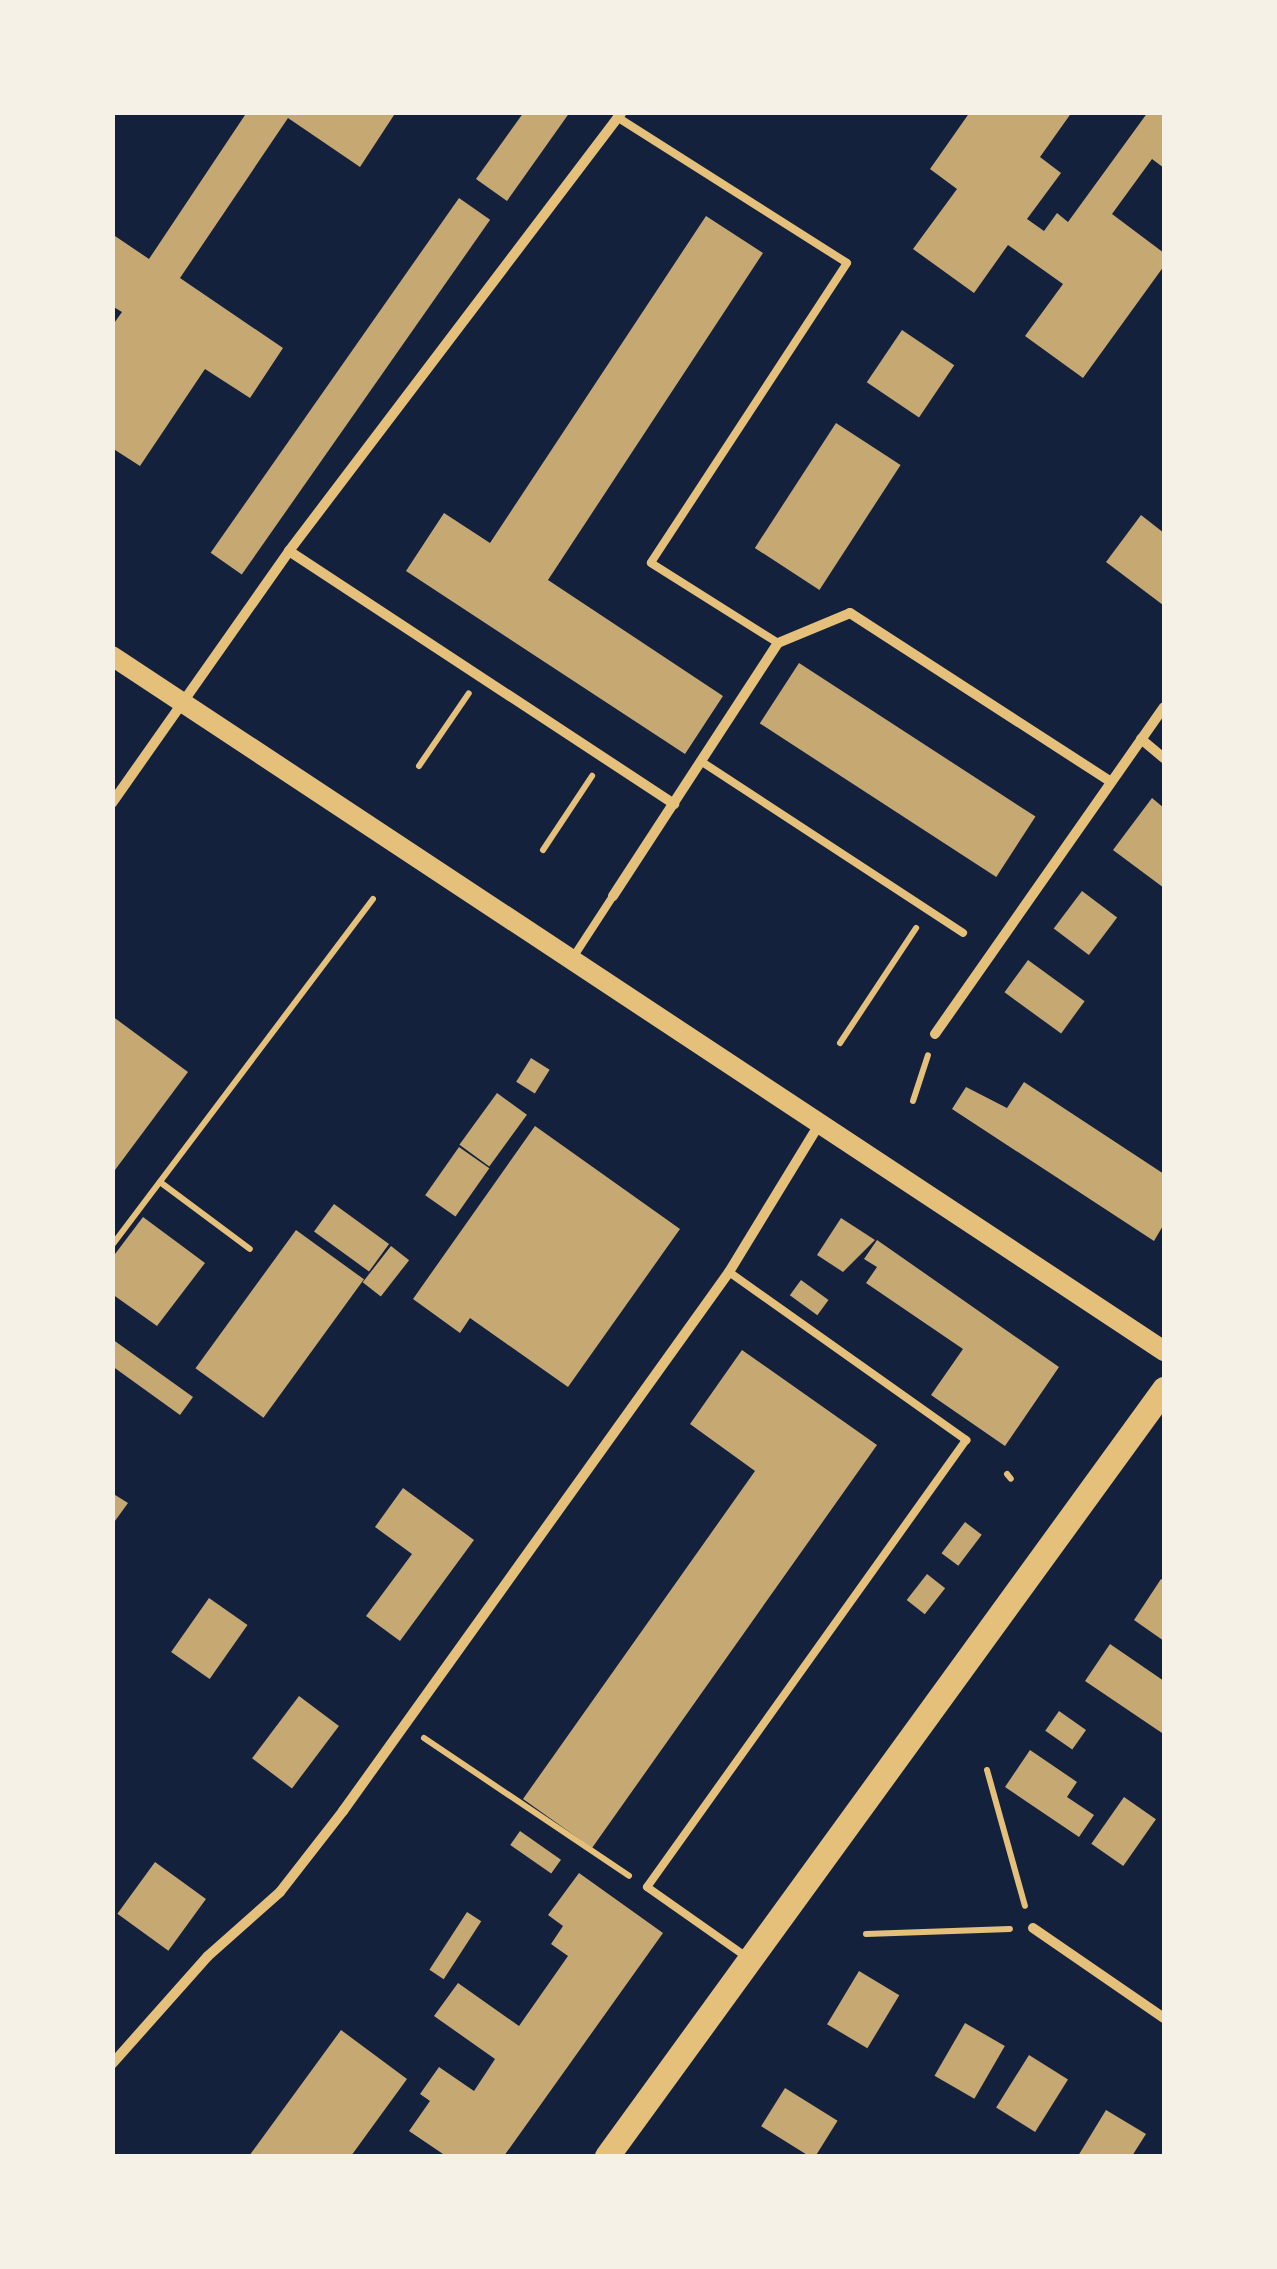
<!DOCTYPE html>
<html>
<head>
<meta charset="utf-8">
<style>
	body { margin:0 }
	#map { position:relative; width:1277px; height:2269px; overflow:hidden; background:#14213d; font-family:"PT Sans",sans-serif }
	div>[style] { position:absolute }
	.building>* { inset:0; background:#c6a872; transform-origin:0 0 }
	.path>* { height:6px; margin:-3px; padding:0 3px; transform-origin:3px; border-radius:3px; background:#e5c07b }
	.service>* { height:8px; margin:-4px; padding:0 4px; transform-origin:4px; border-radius:4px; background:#e5c07b }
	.minor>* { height:10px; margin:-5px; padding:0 5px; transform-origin:5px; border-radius:5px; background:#e5c07b }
	.secondary>* { height:20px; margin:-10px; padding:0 10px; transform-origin:10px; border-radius:10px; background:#e5c07b }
	.primary>* { height:25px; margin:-12.5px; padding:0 12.5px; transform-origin:12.5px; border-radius:12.5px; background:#e5c07b }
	span { translate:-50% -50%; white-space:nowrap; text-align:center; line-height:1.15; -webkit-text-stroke:10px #f6f1e7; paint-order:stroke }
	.frame { position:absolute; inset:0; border:115px solid #f6f1e7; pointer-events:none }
</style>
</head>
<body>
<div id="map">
	<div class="building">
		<div style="clip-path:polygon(247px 112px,396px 112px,360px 167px,288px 118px,180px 278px,283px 348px,250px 398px,205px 369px,140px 466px,112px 448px,112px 326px,122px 312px,112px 306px,112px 234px,149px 259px)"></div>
		<div style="clip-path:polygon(524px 112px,570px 112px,507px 201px,476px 179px)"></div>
		<div style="clip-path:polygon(970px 112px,1072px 112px,1040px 157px,1061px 173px,1027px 219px,1044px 231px,1057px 213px,1068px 222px,1148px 112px,1164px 112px,1164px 168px,1152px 159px,1112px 214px,1164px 253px,1164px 266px,1083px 378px,1025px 336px,1063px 284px,1008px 245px,974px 293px,913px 249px,957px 189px,930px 169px)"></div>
		<div style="left:459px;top:198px;width:38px;height:433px;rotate:35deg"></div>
		<div style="clip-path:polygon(706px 216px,763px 253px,548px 580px,723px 696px,685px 754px,406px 571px,444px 513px,490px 543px)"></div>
		<div style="left:902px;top:330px;width:63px;height:63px;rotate:34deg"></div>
		<div style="left:836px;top:423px;width:77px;height:149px;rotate:33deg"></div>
		<div style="clip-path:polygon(1141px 515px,1164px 533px,1163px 605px,1106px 562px)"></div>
		<div style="left:799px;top:663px;width:282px;height:72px;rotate:33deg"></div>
		<div style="clip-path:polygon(1152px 798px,1164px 808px,1164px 888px,1113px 850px)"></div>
		<div style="left:1082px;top:891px;width:44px;height:47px;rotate:37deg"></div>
		<div style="left:1028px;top:960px;width:70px;height:40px;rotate:36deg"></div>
		<div style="clip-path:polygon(112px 1016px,188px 1072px,112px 1174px)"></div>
		<div style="left:531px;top:1058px;width:22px;height:28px;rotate:32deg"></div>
		<div style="clip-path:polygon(1024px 1082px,1164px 1174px,1164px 1224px,1154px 1241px,952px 1109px,966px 1087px,1007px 1108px)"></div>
		<div style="left:497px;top:1093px;width:37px;height:64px;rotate:36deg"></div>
		<div style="clip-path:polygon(535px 1126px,680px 1229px,568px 1387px,470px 1318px,460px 1333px,413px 1299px)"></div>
		<div style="left:459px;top:1147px;width:37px;height:59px;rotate:35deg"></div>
		<div style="left:334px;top:1204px;width:68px;height:34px;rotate:36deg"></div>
		<div style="clip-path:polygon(143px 1217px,205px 1263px,157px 1326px,112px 1294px,112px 1258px)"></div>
		<div style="clip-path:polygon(841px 1218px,875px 1240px,843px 1272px,817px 1255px)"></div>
		<div style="left:296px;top:1230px;width:84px;height:171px;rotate:36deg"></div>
		<div style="clip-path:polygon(877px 1240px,1059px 1367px,1005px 1446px,931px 1395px,963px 1349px,866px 1283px,877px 1267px,864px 1259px)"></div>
		<div style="left:391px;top:1246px;width:23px;height:46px;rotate:38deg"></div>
		<div style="left:801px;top:1280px;width:34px;height:19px;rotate:36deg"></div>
		<div style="clip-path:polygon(112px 1339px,193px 1397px,180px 1415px,112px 1366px)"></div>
		<div style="clip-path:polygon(742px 1350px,877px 1445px,592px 1848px,523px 1799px,755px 1471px,690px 1424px)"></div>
		<div style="clip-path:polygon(403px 1488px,474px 1540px,400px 1641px,366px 1616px,412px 1554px,375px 1527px)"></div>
		<div style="clip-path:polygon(112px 1493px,128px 1503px,112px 1525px)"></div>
		<div style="left:965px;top:1522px;width:21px;height:39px;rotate:37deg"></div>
		<div style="left:927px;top:1574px;width:23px;height:33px;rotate:38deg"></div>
		<div style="clip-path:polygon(1161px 1579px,1164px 1581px,1164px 1641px,1134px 1620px)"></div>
		<div style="left:209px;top:1598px;width:47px;height:66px;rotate:35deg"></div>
		<div style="clip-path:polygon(1110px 1644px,1164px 1681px,1162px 1733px,1085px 1681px)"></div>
		<div style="left:299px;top:1696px;width:50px;height:78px;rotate:37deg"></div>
		<div style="left:1059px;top:1711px;width:33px;height:24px;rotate:35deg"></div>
		<div style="clip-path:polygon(1030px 1750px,1077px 1782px,1067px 1797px,1094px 1815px,1079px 1837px,1005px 1787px)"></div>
		<div style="left:1124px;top:1797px;width:39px;height:57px;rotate:35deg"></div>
		<div style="left:520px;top:1831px;width:50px;height:17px;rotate:35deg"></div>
		<div style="left:155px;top:1862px;width:63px;height:64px;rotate:36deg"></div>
		<div style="clip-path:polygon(579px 1873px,663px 1933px,504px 2156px,446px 2156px,409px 2131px,430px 2101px,420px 2094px,439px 2067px,474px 2091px,495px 2059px,434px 2016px,458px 1983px,519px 2026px,568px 1956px,551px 1944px,563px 1926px,548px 1915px)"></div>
		<div style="left:467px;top:1912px;width:17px;height:69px;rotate:33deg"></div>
		<div style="left:859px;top:1971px;width:47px;height:62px;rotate:31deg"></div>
		<div style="left:965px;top:2023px;width:46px;height:61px;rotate:30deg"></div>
		<div style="clip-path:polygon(341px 2030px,407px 2079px,351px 2156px,249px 2156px)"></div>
		<div style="left:1029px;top:2055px;width:46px;height:62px;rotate:32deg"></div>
		<div style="left:785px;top:2088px;width:62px;height:45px;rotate:32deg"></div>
		<div style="clip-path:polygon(1106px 2110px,1146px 2134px,1132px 2156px,1078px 2156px)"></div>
	</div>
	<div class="path">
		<div style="left:419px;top:766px;width:88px;rotate:-55.6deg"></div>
		<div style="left:543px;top:850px;width:89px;rotate:-56.5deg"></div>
		<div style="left:840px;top:1043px;width:138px;rotate:-56.5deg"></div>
		<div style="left:913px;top:1101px;width:48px;rotate:-71.9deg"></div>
		<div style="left:160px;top:1182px;width:112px;rotate:36.7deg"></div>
		<div style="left:113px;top:1244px;width:432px;rotate:-53deg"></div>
		<div style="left:1007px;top:1474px;width:6px;rotate:51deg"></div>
		<div style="left:424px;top:1738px;width:247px;rotate:33.9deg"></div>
		<div style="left:987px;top:1770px;width:141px;rotate:74.4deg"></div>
		<div style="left:866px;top:1934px;width:144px;rotate:-2deg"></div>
	</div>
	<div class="service">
		<div style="left:617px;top:117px;width:272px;rotate:32.4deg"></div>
		<div style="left:847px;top:263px;width:358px;rotate:123.2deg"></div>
		<div style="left:651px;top:563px;width:150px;rotate:32.2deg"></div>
		<div style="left:702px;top:762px;width:312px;rotate:33.2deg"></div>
		<div style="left:572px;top:959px;width:75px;rotate:-56.9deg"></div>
		<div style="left:729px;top:1272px;width:291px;rotate:35.3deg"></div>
		<div style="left:966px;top:1440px;width:549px;rotate:125.51deg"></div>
		<div style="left:647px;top:1887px;width:120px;rotate:35.1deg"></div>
	</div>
	<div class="minor">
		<div style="left:289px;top:551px;width:461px;rotate:33.3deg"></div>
		<div style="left:1141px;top:739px;width:30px;rotate:40deg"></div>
		<div style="left:112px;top:803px;width:308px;rotate:-54.9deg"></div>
		<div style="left:289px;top:551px;width:551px;rotate:-52.82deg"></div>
		<div style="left:613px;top:896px;width:302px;rotate:-56.9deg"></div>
		<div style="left:778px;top:643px;width:78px;rotate:-22.6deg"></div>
		<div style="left:850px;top:613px;width:310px;rotate:32.9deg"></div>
		<div style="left:935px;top:1034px;width:399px;rotate:-55deg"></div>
		<div style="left:1033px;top:1928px;width:159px;rotate:34.5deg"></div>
		<div style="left:112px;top:2064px;width:144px;rotate:-48.4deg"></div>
		<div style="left:208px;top:1956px;width:96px;rotate:-41.6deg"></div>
		<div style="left:280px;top:1892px;width:103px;rotate:-52.1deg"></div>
		<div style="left:343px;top:1811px;width:663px;rotate:-54.39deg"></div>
		<div style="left:729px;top:1272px;width:175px;rotate:-58.6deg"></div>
	</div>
	<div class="secondary">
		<div style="left:112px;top:656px;width:1261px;rotate:33.45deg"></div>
	</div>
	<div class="primary">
		<div style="left:607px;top:2156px;width:948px;rotate:-54.01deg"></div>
	</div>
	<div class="frame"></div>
</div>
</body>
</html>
